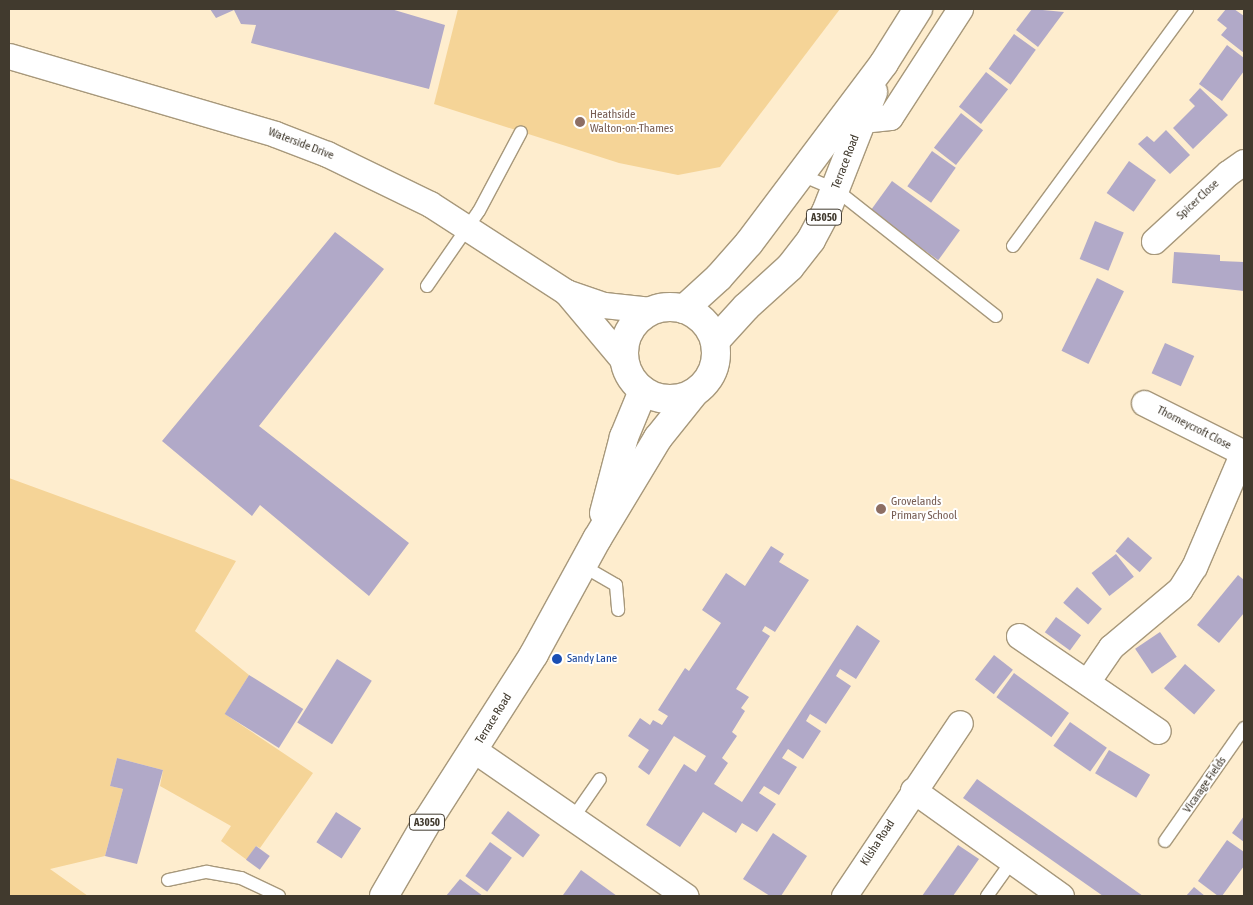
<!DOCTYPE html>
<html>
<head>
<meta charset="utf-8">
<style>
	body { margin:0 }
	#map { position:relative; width:1253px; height:905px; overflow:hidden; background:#feedce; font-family:"Asap Condensed",sans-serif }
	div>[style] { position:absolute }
	.green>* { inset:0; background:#f5d497 }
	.building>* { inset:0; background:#b1a9c8; transform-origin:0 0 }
	.roads { filter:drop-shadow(1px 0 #a7987b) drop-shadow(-1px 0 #a7987b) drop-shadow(0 1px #a7987b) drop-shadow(0 -1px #a7987b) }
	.service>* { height:12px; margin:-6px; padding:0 6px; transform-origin:6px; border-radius:6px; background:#fff }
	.minor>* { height:25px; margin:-12.5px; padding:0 12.5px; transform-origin:12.5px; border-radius:12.5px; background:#fff }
	.primary>* { height:28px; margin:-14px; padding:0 14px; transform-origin:14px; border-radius:14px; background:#fff }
	.primary>.ring { margin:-14px; padding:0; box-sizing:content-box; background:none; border:28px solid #fff; border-radius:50% }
	.dots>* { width:14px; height:14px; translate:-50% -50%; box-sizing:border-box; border:2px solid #fff; border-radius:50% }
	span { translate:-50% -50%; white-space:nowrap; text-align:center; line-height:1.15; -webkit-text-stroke:4px #fff; paint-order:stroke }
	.shield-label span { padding:1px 4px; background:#fff; border:1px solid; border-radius:4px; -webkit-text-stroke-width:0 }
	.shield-label { font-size:11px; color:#413a2e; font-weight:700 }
	.education-label { font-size:12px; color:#785e54 }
	.left { translate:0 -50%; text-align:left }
	.street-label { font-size:12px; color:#413a2e }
	.transit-label { font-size:12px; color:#164399 }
	.frame { position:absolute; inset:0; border:10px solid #413a2e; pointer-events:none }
</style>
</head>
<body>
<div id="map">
	<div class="green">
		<div style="clip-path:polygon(458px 9px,840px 9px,720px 167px,678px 175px,619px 163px,434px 104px)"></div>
		<div style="clip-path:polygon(9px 478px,236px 561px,195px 631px,249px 675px,225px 714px,313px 773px,260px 848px,256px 846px,247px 860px,221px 841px,231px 826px,160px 786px,163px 770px,117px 758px,110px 786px,123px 789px,105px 856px,50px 869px,88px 896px,9px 896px)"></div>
	</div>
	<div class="building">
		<div style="clip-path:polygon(210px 9px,391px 9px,445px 25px,429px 89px,251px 43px,256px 25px,241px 24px,234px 10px,216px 18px)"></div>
		<div style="clip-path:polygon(1032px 9px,1064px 12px,1038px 47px,1016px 30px)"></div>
		<div style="clip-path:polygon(1226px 9px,1234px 9px,1244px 16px,1244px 53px,1221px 35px,1227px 28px,1217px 20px)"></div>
		<div style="left:1014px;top:34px;width:27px;height:43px;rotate:36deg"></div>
		<div style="clip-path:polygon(1227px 45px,1244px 58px,1244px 71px,1222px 101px,1199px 84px)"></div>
		<div style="left:986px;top:72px;width:28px;height:44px;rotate:38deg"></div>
		<div style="clip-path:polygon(1200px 88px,1228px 115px,1193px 149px,1173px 128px,1195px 106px,1189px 100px)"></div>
		<div style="left:961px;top:113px;width:28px;height:44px;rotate:38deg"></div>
		<div style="clip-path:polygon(1166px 130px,1190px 155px,1170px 174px,1138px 144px,1147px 136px,1154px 142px)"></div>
		<div style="left:932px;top:151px;width:29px;height:43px;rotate:35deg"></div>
		<div style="left:1129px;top:161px;width:33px;height:39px;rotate:35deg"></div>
		<div style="left:892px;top:181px;width:84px;height:37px;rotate:36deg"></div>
		<div style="left:1095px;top:221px;width:31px;height:41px;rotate:22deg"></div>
		<div style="clip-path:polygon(335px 232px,384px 269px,259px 426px,409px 543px,369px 596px,260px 505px,252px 516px,162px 441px)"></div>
		<div style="clip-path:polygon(1174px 252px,1220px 255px,1220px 261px,1244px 262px,1244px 291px,1172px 283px)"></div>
		<div style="left:1097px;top:278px;width:30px;height:81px;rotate:26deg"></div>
		<div style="left:1165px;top:343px;width:32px;height:33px;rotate:24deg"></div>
		<div style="left:1128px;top:537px;width:32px;height:19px;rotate:41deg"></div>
		<div style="clip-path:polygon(771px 546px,784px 554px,779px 562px,809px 580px,775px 632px,765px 626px,762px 631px,770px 636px,736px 689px,749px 697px,741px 708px,745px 711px,732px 732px,737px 736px,722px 758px,728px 763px,714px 784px,742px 802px,857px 625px,880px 641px,856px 679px,840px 669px,836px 676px,851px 686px,826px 724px,810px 714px,806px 721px,821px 731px,803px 759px,788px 749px,782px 758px,797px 767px,779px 795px,764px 786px,759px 793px,776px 804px,757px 832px,742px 823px,736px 833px,703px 812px,680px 847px,646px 825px,684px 764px,696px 772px,706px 756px,674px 736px,649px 775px,638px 767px,649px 750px,628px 736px,640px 718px,650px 725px,653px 720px,662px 725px,668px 716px,658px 710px,685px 668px,689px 671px,721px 623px,702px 610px,726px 573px,745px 586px)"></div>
		<div style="left:1116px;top:554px;width:29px;height:31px;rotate:52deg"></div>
		<div style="clip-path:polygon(1238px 575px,1244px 580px,1244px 613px,1219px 643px,1197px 625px)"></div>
		<div style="left:1077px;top:587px;width:33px;height:21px;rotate:41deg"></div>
		<div style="left:1056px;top:617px;width:31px;height:19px;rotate:36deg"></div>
		<div style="left:1160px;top:632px;width:30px;height:30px;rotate:56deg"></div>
		<div style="left:994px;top:655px;width:24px;height:31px;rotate:38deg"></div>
		<div style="left:337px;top:659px;width:41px;height:75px;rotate:32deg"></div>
		<div style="left:1185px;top:664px;width:40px;height:32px;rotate:41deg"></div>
		<div style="left:1014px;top:673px;width:68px;height:30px;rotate:36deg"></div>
		<div style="left:249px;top:675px;width:64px;height:46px;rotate:32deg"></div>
		<div style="left:1070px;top:722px;width:45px;height:29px;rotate:35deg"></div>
		<div style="left:1109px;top:750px;width:48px;height:27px;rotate:31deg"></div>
		<div style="clip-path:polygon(117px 758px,163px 770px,137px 864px,105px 856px,123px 789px,110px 786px)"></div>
		<div style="clip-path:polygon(977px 779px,1143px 896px,1103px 896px,963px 798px)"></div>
		<div style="left:508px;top:811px;width:40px;height:28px;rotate:37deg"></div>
		<div style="left:336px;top:812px;width:30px;height:36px;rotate:33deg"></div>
		<div style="clip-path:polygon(1244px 816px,1244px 842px,1232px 833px)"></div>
		<div style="clip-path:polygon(773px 833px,807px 856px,781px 896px,770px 896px,743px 879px)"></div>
		<div style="clip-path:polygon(1227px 840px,1244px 852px,1244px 866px,1222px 896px,1218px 896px,1198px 881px)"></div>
		<div style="left:490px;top:842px;width:27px;height:42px;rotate:36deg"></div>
		<div style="clip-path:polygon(958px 845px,979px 859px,953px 896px,922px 896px)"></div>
		<div style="left:256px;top:846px;width:17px;height:17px;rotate:36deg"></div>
		<div style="clip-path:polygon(581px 870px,617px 896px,563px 895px)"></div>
		<div style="clip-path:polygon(460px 879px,483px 896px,446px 896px)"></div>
		<div style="clip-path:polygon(1194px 887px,1205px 896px,1186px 896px)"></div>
	</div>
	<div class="roads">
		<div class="service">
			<div style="left:799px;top:174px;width:39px;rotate:23deg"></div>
			<div style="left:835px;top:189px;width:205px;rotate:38.3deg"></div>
			<div style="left:1013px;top:246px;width:294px;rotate:-53.7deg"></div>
			<div style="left:427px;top:286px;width:91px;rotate:-55.3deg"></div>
			<div style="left:479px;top:211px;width:89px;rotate:-62deg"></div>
			<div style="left:583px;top:566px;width:38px;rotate:30deg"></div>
			<div style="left:616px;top:585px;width:25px;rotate:85deg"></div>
			<div style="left:573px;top:818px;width:47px;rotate:-55.3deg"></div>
			<div style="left:1165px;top:841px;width:138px;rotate:-55deg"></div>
			<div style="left:168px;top:880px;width:40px;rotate:-12deg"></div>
			<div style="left:207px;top:872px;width:35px;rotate:10deg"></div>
			<div style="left:241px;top:878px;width:42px;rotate:25.3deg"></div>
			<div style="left:987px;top:896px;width:43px;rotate:-54.5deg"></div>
		</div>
		<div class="minor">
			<div style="left:9px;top:56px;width:277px;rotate:16.3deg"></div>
			<div style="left:275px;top:134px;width:56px;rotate:21deg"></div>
			<div style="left:327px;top:154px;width:114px;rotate:25.9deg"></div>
			<div style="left:430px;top:204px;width:162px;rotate:32.9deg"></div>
			<div style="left:566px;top:292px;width:40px;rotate:18.9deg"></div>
			<div style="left:604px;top:305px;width:47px;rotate:6.1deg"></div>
			<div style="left:862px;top:120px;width:28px;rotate:-6deg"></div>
			<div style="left:890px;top:117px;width:129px;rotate:-57.1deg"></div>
			<div style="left:1154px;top:241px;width:100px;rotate:-42.6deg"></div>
			<div style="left:1228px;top:173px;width:19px;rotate:-35deg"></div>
			<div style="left:566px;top:292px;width:90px;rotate:50deg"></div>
			<div style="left:1144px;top:403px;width:112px;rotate:26.6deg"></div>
			<div style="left:1019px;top:636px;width:168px;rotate:34.4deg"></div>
			<div style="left:1087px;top:682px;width:42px;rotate:-55.6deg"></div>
			<div style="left:1111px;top:647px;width:90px;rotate:-40deg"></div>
			<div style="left:1180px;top:589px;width:26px;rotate:-58deg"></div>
			<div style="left:1194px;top:567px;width:125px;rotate:-66.9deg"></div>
			<div style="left:474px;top:750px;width:257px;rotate:34.6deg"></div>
			<div style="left:913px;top:790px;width:182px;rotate:35.6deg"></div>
			<div style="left:844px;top:896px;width:208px;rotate:-56.2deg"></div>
		</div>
		<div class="primary">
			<div class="ring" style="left:624px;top:307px;width:64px;height:64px"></div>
			<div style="left:684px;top:309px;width:47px;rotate:-42.4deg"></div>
			<div style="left:719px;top:277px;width:45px;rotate:-48.6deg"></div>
			<div style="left:749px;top:243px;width:225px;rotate:-53.1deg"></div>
			<div style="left:884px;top:63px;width:64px;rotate:-57.8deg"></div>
			<div style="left:715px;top:341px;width:46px;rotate:-47.6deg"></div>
			<div style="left:746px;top:307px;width:59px;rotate:-42.3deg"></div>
			<div style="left:790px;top:267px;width:34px;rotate:-52deg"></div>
			<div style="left:811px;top:240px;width:32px;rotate:-62deg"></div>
			<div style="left:826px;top:212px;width:129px;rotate:-68.6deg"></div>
			<div style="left:604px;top:513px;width:79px;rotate:-75.3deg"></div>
			<div style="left:624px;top:437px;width:50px;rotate:-67.6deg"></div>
			<div style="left:384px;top:896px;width:88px;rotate:-59.9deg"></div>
			<div style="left:428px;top:820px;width:197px;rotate:-57.4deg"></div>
			<div style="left:534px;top:654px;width:131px;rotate:-61.3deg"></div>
			<div style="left:597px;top:539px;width:118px;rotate:-58.9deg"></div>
			<div style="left:658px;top:438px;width:58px;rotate:-51.3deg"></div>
		</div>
	</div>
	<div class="dots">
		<div style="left:580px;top:122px;background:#8d6e63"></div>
		<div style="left:881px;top:509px;background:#8d6e63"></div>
		<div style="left:557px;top:659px;background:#1a4fb4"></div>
	</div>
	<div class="shield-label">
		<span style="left:824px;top:217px">A3050</span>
		<span style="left:427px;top:822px">A3050</span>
	</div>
	<div class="education-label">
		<span class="left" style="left:590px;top:122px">Heathside<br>Walton-on-Thames</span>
		<span class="left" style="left:891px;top:509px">Grovelands<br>Primary School</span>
	</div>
	<div class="street-label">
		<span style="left:301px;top:144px;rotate:21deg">Waterside Drive</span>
		<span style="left:846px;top:162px;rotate:-69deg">Terrace Road</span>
		<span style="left:1198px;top:200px;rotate:-43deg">Spicer Close</span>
		<span style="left:1194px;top:428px;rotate:27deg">Thorneycroft Close</span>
		<span style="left:494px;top:719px;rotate:-58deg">Terrace Road</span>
		<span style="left:1205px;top:785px;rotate:-55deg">Vicarage Fields</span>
		<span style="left:878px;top:843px;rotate:-57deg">Kilsha Road</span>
	</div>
	<div class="transit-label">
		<span class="left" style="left:567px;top:659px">Sandy Lane</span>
	</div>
	<div class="frame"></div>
</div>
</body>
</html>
